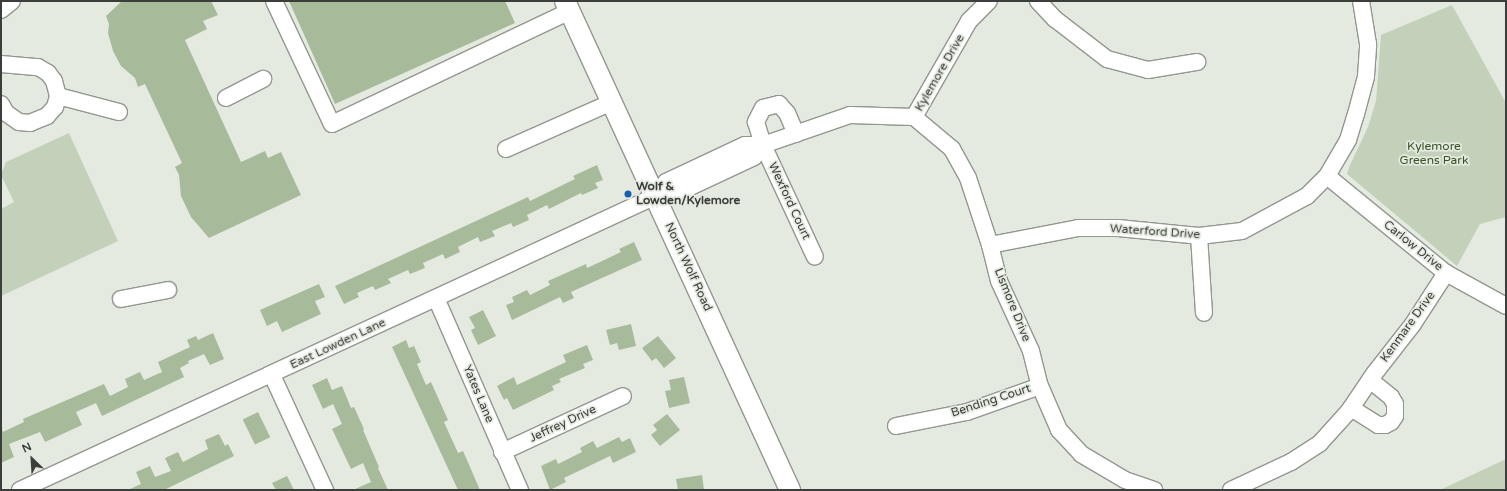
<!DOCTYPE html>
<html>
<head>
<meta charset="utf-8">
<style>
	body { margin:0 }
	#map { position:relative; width:1507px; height:491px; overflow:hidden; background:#e5eae1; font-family:"Varela Round",sans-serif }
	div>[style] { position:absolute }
	.green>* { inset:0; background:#c3d1bb }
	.building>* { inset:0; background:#a7ba9a; transform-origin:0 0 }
	.roads { filter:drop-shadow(1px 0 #92978f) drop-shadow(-1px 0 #92978f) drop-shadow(0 1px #92978f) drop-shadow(0 -1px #92978f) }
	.minor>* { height:16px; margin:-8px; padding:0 8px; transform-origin:8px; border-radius:8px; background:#fff }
	.major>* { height:20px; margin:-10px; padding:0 10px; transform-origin:10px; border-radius:10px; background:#fff }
	.dots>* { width:11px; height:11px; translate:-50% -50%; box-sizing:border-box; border:2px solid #e5eae1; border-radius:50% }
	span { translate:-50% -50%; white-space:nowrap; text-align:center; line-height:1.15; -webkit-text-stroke:3.5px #e5eae1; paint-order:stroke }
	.street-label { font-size:12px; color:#3b3e3a }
	.park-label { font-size:12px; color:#365122 }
	.poi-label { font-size:12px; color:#3b3e3a; font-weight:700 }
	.left { translate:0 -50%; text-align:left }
	.frame { position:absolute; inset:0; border:2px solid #3b3e3a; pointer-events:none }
	.north { position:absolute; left:12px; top:439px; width:40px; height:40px; -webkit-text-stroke:3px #e5eae1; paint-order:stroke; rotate:335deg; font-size:11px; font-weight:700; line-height:16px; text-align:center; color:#3b3e3a }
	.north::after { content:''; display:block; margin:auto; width:14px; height:18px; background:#3b3e3a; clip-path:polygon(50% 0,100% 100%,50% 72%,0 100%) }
</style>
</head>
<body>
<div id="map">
	<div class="green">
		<div style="clip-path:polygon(1452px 5px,1506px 103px,1506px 217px,1480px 224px,1457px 266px,1347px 174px,1350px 165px,1368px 127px,1376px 101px,1381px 35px)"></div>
		<div style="clip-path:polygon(69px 133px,118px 241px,1px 296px,1px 209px,14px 202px,1px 175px,6px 162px)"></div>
		<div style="clip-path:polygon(1506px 459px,1506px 490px,1440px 490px)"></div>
	</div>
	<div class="building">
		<div style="clip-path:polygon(122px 1px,211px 1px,218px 15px,203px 21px,207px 29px,185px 40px,241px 162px,265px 151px,268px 158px,281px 152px,301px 195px,209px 238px,191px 217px,181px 196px,179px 175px,175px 167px,182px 163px,145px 84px,138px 87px,135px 78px,121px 66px,113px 51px,108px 33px,109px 24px,106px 16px)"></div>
		<div style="clip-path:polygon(289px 1px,505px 1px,515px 23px,335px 104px)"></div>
		<div style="clip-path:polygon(597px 165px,603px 180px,595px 183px,598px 188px,582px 195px,581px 193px,549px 209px,547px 205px,527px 215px,529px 220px,513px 227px,511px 223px,492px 231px,495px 236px,480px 242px,478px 237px,458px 247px,460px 252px,445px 259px,443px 254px,423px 263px,425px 268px,410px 274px,408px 270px,388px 279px,391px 283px,375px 290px,373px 286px,357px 293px,359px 297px,344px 304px,335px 286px,528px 197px,530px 201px,575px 179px,573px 176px)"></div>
		<div style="clip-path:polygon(634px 242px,642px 260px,571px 292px,574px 298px,563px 303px,560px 297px,512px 320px,506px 305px,514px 302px,512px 297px,527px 290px,530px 295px,550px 285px,548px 281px,586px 264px,587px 268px,600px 262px,621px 252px,619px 249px)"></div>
		<div style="clip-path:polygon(319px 284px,325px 297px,315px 301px,321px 314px,282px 332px,277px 321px,267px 326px,260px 310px)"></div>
		<div style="clip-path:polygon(483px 310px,496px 336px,478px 345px,471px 330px,475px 328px,469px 317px)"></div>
		<div style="clip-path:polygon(631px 324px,636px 346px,619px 350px,617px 343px,610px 345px,606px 330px)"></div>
		<div style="clip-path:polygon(213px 333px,224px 359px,210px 365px,204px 354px,188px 361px,189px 363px,180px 368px,184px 377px,102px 416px,96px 403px,76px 412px,82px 425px,45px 442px,40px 432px,9px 444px,14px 457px,1px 463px,1px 427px,3px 432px,24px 422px,23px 419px,104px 384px,110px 396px,128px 387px,125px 379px,140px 372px,144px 380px,162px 372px,158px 362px,190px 347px,187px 340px,196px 336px,198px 340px)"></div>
		<div style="clip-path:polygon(658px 336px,676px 358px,664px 368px,656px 358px,652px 361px,642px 348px)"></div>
		<div style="clip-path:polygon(406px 340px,409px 348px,414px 346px,421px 362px,417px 364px,426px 385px,431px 382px,448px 420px,444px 422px,458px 453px,463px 451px,480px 490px,458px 490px,392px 347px)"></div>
		<div style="clip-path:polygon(587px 345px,593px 360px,583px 364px,585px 368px,559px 379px,561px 382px,552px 386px,554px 390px,513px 410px,507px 398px,504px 400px,497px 386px,514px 377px,517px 385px,566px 362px,563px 355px)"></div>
		<div style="clip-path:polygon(684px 377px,690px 403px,669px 408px,665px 391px,671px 390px,669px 380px)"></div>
		<div style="clip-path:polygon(327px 378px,332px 390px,342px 386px,351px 408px,354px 407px,364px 429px,363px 430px,379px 467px,378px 468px,388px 490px,353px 490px,371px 482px,363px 463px,351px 469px,332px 429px,342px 424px,333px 404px,323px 409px,312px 385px)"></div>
		<div style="left:258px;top:412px;width:28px;height:17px;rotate:64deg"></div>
		<div style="clip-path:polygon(667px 414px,680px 430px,660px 446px,651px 435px,657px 430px,653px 425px)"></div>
		<div style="clip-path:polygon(219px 434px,225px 446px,228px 444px,234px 456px,164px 490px,128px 490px,141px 484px,136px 472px,150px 466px,155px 477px,171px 471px,165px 458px,178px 452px,183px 462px,208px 449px,205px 440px)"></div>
		<div style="clip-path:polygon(619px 437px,622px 442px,630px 438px,636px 452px,613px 463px,610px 456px,564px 478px,566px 482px,550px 490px,541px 466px,556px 459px,558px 464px,582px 452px,580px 448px,593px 441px,597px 448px)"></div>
		<div style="clip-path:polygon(702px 475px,704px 490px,678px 490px,676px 479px)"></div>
		<div style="clip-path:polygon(287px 476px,294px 490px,276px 490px,272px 483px)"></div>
	</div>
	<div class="roads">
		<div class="minor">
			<div style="left:274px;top:1px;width:136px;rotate:64.8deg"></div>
			<div style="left:332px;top:124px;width:263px;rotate:-25.4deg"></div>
			<div style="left:1038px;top:1px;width:25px;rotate:47deg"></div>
			<div style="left:1055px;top:19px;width:66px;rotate:37.6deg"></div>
			<div style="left:1107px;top:59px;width:42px;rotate:15deg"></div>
			<div style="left:1148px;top:70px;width:50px;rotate:-9.3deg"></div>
			<div style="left:1px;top:10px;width:14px;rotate:-39deg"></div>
			<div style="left:1px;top:64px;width:37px;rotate:5deg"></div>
			<div style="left:38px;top:67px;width:12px;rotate:31deg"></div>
			<div style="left:48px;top:73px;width:10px;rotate:53deg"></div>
			<div style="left:54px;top:81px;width:16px;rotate:75deg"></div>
			<div style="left:58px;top:96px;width:11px;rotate:105deg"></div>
			<div style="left:55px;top:107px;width:12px;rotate:132deg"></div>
			<div style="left:47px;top:116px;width:18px;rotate:158deg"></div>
			<div style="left:30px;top:123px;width:11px;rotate:-175deg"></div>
			<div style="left:19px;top:122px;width:16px;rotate:-145deg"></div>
			<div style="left:6px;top:113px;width:10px;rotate:-119deg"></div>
			<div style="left:58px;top:96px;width:63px;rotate:14.7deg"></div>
			<div style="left:226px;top:98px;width:42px;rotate:-27.2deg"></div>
			<div style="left:914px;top:117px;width:50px;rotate:40.1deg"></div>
			<div style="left:952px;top:149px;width:33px;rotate:61deg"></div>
			<div style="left:968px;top:178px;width:71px;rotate:71.8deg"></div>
			<div style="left:990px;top:245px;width:37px;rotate:76deg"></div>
			<div style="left:999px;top:281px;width:77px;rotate:65.4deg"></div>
			<div style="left:1031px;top:351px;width:36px;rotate:76deg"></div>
			<div style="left:1040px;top:386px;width:48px;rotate:66.6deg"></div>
			<div style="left:1059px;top:430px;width:33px;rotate:47deg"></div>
			<div style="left:1081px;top:454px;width:51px;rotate:30.6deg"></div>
			<div style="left:1125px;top:480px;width:31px;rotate:19deg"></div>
			<div style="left:796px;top:134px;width:23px;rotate:-113deg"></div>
			<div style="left:787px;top:113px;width:12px;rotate:-132deg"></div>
			<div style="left:779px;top:104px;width:16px;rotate:166deg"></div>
			<div style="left:763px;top:108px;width:16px;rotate:117deg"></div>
			<div style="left:756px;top:122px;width:24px;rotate:73deg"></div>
			<div style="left:763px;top:145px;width:123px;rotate:65.1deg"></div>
			<div style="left:506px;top:149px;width:116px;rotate:-23.9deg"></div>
			<div style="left:1327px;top:176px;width:154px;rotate:39.2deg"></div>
			<div style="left:1446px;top:273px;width:68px;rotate:28.8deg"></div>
			<div style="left:656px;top:196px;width:17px;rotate:-54deg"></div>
			<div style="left:666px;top:182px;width:87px;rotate:-25.1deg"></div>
			<div style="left:745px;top:145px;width:18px"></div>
			<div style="left:763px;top:145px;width:92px;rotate:-19deg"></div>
			<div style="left:850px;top:115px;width:64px;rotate:1.8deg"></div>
			<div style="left:914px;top:117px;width:111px;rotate:-60.2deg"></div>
			<div style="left:969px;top:21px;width:28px;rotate:-45deg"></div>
			<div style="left:1199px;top:236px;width:77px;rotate:86.3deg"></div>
			<div style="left:990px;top:245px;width:90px;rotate:-10.9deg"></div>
			<div style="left:1078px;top:228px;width:40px"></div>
			<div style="left:1118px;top:228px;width:81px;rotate:5.6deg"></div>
			<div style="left:1199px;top:236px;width:43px;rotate:-6.6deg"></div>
			<div style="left:1242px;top:231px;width:74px;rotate:-28.3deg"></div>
			<div style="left:1307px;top:196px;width:28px;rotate:-45deg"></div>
			<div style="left:1327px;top:176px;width:42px;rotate:-59.7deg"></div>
			<div style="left:1348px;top:140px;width:27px;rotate:-73deg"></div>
			<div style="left:1356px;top:114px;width:39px;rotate:-75deg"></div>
			<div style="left:1366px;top:76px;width:32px;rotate:-86deg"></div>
			<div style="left:1368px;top:44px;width:44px;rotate:-99.2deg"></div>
			<div style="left:436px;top:298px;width:210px;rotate:66.4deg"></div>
			<div style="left:121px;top:299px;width:48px;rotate:-10.8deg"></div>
			<div style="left:272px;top:375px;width:127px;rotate:65.3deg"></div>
			<div style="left:1351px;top:408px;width:32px;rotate:32deg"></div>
			<div style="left:1378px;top:425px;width:7px"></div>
			<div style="left:1385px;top:425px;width:7px;rotate:-27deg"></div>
			<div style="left:1391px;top:422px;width:7px;rotate:-56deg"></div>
			<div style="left:1395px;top:416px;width:12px;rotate:-90deg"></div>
			<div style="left:1395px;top:404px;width:8px;rotate:-120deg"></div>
			<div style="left:1391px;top:397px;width:27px;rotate:-141deg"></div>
			<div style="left:896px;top:426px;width:72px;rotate:-11.2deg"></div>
			<div style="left:967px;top:412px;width:77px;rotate:-19.6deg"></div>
			<div style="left:502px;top:452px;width:133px;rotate:-24.8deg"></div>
			<div style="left:20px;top:490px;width:701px;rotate:-24.81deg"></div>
			<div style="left:656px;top:196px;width:17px;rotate:-3deg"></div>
			<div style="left:673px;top:195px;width:89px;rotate:-25.1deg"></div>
			<div style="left:754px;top:157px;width:15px;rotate:-53deg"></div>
			<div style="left:1231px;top:490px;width:66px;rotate:-25deg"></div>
			<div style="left:1291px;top:462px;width:35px;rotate:-33deg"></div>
			<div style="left:1320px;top:443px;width:43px;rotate:-47.8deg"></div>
			<div style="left:1349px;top:411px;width:45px;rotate:-56deg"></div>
			<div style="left:1374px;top:374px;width:63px;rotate:-52deg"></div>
			<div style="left:1413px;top:324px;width:61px;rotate:-57.1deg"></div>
		</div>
		<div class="major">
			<div style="left:565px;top:1px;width:538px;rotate:65.29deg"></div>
		</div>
	</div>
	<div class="dots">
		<div style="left:628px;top:194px;background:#185fae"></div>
	</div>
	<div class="street-label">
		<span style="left:940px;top:73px;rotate:-60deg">Kylemore Drive</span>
		<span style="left:789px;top:201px;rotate:65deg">Wexford Court</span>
		<span style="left:1155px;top:232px;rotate:4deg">Waterford Drive</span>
		<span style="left:1413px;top:246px;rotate:39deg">Carlow Drive</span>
		<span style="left:688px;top:267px;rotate:65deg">North Wolf Road</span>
		<span style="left:1012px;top:305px;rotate:68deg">Lismore Drive</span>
		<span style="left:1408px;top:327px;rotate:-54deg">Kenmare Drive</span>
		<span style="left:338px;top:344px;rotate:-25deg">East Lowden Lane</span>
		<span style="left:478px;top:394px;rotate:67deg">Yates Lane</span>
		<span style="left:991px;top:401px;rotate:-18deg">Bending Court</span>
		<span style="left:563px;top:424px;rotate:-25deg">Jeffrey Drive</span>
	</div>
	<div class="park-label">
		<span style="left:1434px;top:154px">Kylemore<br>Greens Park</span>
	</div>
	<div class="poi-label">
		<span class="left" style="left:636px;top:194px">Wolf &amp;<br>Lowden/Kylemore</span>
	</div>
	<div class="frame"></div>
	<div class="north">N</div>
</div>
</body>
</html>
